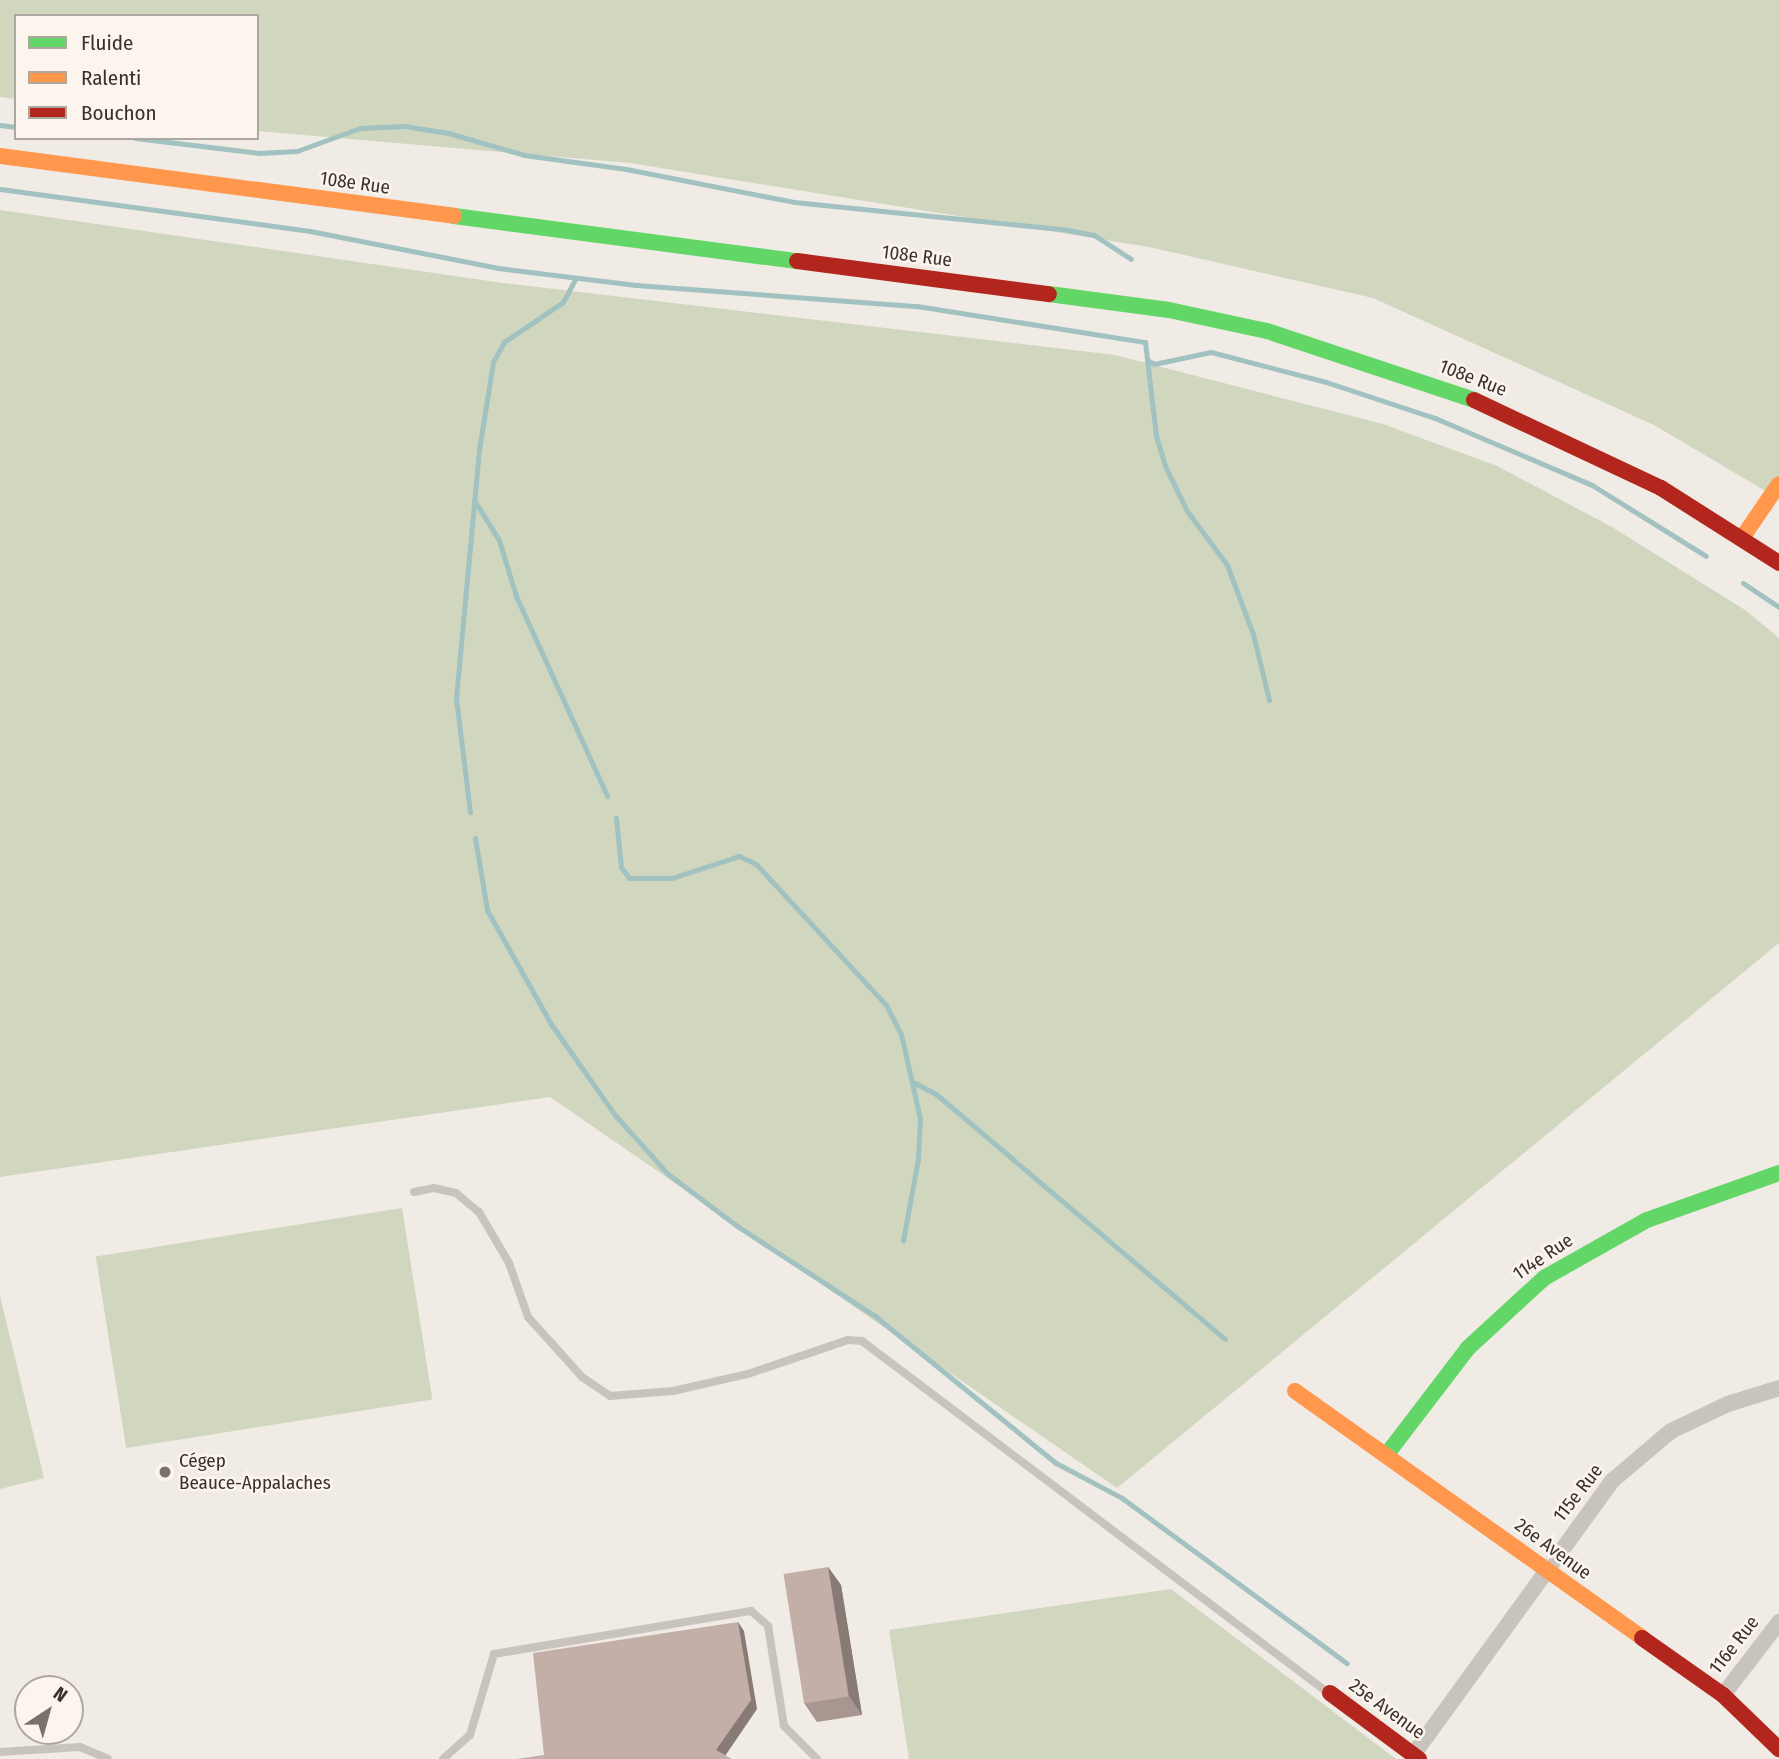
<!DOCTYPE html>
<html>
<head>
<meta charset="utf-8">
<style>
	body { margin:0 }
	#map { position:relative; width:1779px; height:1759px; overflow:hidden; background:#f0ebe5; font-family:"Fira Sans Condensed",sans-serif }
	div>[style] { position:absolute }
	.green>* { inset:0; background:#d1d6bf; transform-origin:0 0 }
	.stream>* { height:5px; margin:-2.5px; padding:0 2.5px; transform-origin:2.5px; border-radius:2.5px; background:#a1c2c1 }
	.lane>* { height:8px; margin:-4px; padding:0 4px; transform-origin:4px; border-radius:4px; background:#c9c3be }
	.street>* { height:16px; margin:-8px; padding:0 8px; transform-origin:8px; border-radius:8px; background:#c9c3be }
	.fast>* { height:16px; margin:-8px; padding:0 8px; transform-origin:8px; border-radius:8px; background:#63d668 }
	.slow>* { height:16px; margin:-8px; padding:0 8px; transform-origin:8px; border-radius:8px; background:#ff974d }
	.jam>* { height:16px; margin:-8px; padding:0 8px; transform-origin:8px; border-radius:8px; background:#b3261e }
	.wall>* { inset:0; background:#a89690 }
	.shaded-wall>* { inset:0; background:#887a75 }
	.building>* { inset:0; background:#c3afa7; transform-origin:0 0 }
	.dots>* { width:19px; height:19px; translate:-50% -50%; box-sizing:border-box; border:4px solid #fbf5ee; border-radius:50% }
	span { translate:-50% -50%; white-space:nowrap; text-align:center; line-height:1.15; -webkit-text-stroke:5px #fbf5ee; paint-order:stroke }
	.street-label { font-size:19px; color:#3b302b }
	.poi-label { font-size:19px; color:#3b302b }
	.left { translate:0 -50%; text-align:left }
	.legend { position:absolute; left:14px; top:14px; width:245px; height:126px; box-sizing:border-box; background:#fbf5ee; border:2px solid #aea6a0; margin:0; padding:9px 12px; list-style:none; font-size:21px; color:#3b302b }
	.legend li { display:flex; align-items:center; gap:14px; height:35px }
	.legend b { width:35px; border:2px solid #aea6a0 }
	.north { position:absolute; left:14px; top:1675px; width:70px; height:70px; box-sizing:border-box; background:#fbf5ee; border:2px solid #aea6a0; border-radius:50%; rotate:36deg; font-size:19px; font-weight:700; line-height:28px; text-align:center; color:#3b302b }
	.north::after { content:''; display:block; margin:auto; width:24px; height:32px; background:#7a716c; clip-path:polygon(50% 0,100% 100%,50% 72%,0 100%) }
</style>
</head>
<body>
<div id="map">
	<div class="green">
		<div style="clip-path:polygon(0 0,1779px 0,1779px 499px,1654px 425px,1373px 298px,1149px 247px,630px 163px,257px 131px,257px 16px,16px 16px,16px 99px,0 97px)"></div>
		<div style="clip-path:polygon(0 210px,503px 283px,1115px 355px,1383px 424px,1497px 466px,1612px 527px,1745px 610px,1779px 638px,1779px 943px,1117px 1488px,550px 1097px,0 1177px)"></div>
		<div style="left:402px;top:1208px;width:194px;height:310px;rotate:81deg"></div>
		<div style="clip-path:polygon(0 1296px,44px 1478px,0 1489px)"></div>
		<div style="clip-path:polygon(1171px 1589px,1396px 1759px,909px 1759px,889px 1630px)"></div>
	</div>
	<div class="stream">
		<div style="left:0;top:125px;width:16px;rotate:7deg"></div>
		<div style="left:135px;top:138px;width:125px;rotate:6.9deg"></div>
		<div style="left:259px;top:153px;width:38px;rotate:-3deg"></div>
		<div style="left:297px;top:151px;width:67px;rotate:-20.1deg"></div>
		<div style="left:360px;top:128px;width:44px;rotate:-2.6deg"></div>
		<div style="left:404px;top:126px;width:45px;rotate:9deg"></div>
		<div style="left:448px;top:133px;width:79px;rotate:16.1deg"></div>
		<div style="left:524px;top:155px;width:103px;rotate:7.8deg"></div>
		<div style="left:626px;top:169px;width:171px;rotate:11.1deg"></div>
		<div style="left:794px;top:202px;width:275px;rotate:5.8deg"></div>
		<div style="left:1068px;top:230px;width:26px;rotate:11deg"></div>
		<div style="left:1094px;top:235px;width:44px;rotate:33deg"></div>
		<div style="left:0;top:189px;width:313px;rotate:7.7deg"></div>
		<div style="left:310px;top:231px;width:192px;rotate:11.1deg"></div>
		<div style="left:498px;top:268px;width:139px;rotate:7deg"></div>
		<div style="left:636px;top:285px;width:282px;rotate:4.3deg"></div>
		<div style="left:917px;top:306px;width:231px;rotate:9deg"></div>
		<div style="left:1145px;top:342px;width:95px;rotate:83.3deg"></div>
		<div style="left:1156px;top:436px;width:34px;rotate:73deg"></div>
		<div style="left:1166px;top:468px;width:48px;rotate:64deg"></div>
		<div style="left:1187px;top:511px;width:67px;rotate:53.5deg"></div>
		<div style="left:1227px;top:565px;width:74px;rotate:69.4deg"></div>
		<div style="left:1253px;top:634px;width:68px;rotate:76.4deg"></div>
		<div style="left:1147px;top:360px;width:8px;rotate:30deg"></div>
		<div style="left:1154px;top:364px;width:58px;rotate:-11.9deg"></div>
		<div style="left:1211px;top:352px;width:119px;rotate:14.6deg"></div>
		<div style="left:1326px;top:382px;width:115px;rotate:18.3deg"></div>
		<div style="left:1435px;top:418px;width:171px;rotate:23.1deg"></div>
		<div style="left:1592px;top:485px;width:134px;rotate:31.9deg"></div>
		<div style="left:474px;top:500px;width:47px;rotate:58deg"></div>
		<div style="left:499px;top:540px;width:59px;rotate:73.1deg"></div>
		<div style="left:516px;top:596px;width:220px;rotate:65.5deg"></div>
		<div style="left:1743px;top:583px;width:43px;rotate:33.7deg"></div>
		<div style="left:470px;top:812px;width:115px;rotate:-97deg"></div>
		<div style="left:456px;top:698px;width:249px;rotate:-84.7deg"></div>
		<div style="left:479px;top:450px;width:89px;rotate:-81deg"></div>
		<div style="left:493px;top:362px;width:23px;rotate:-61deg"></div>
		<div style="left:504px;top:342px;width:71px;rotate:-34.1deg"></div>
		<div style="left:563px;top:302px;width:27px;rotate:-62deg"></div>
		<div style="left:616px;top:818px;width:49px;rotate:84.2deg"></div>
		<div style="left:621px;top:867px;width:14px;rotate:54deg"></div>
		<div style="left:629px;top:878px;width:43px"></div>
		<div style="left:672px;top:878px;width:71px;rotate:-18.2deg"></div>
		<div style="left:739px;top:856px;width:19px;rotate:25deg"></div>
		<div style="left:756px;top:864px;width:192px;rotate:47.3deg"></div>
		<div style="left:886px;top:1005px;width:33px;rotate:63deg"></div>
		<div style="left:901px;top:1034px;width:86px;rotate:77.3deg"></div>
		<div style="left:920px;top:1118px;width:41px;rotate:92.8deg"></div>
		<div style="left:918px;top:1159px;width:83px;rotate:100.4deg"></div>
		<div style="left:475px;top:838px;width:73px;rotate:80.5deg"></div>
		<div style="left:487px;top:910px;width:131px;rotate:60.7deg"></div>
		<div style="left:551px;top:1024px;width:111px;rotate:54.9deg"></div>
		<div style="left:615px;top:1115px;width:79px;rotate:48.1deg"></div>
		<div style="left:668px;top:1174px;width:86px;rotate:37deg"></div>
		<div style="left:737px;top:1226px;width:165px;rotate:33.1deg"></div>
		<div style="left:875px;top:1316px;width:233px;rotate:39.1deg"></div>
		<div style="left:1056px;top:1463px;width:75px;rotate:27.9deg"></div>
		<div style="left:1122px;top:1498px;width:279px;rotate:36.3deg"></div>
		<div style="left:915px;top:1083px;width:24px;rotate:28deg"></div>
		<div style="left:936px;top:1094px;width:379px;rotate:40.3deg"></div>
	</div>
	<div class="lane">
		<div style="left:414px;top:1192px;width:20px;rotate:-11deg"></div>
		<div style="left:434px;top:1188px;width:23px;rotate:13deg"></div>
		<div style="left:456px;top:1193px;width:30px;rotate:40deg"></div>
		<div style="left:479px;top:1212px;width:59px;rotate:59.5deg"></div>
		<div style="left:509px;top:1263px;width:57px;rotate:70.6deg"></div>
		<div style="left:528px;top:1317px;width:81px;rotate:48deg"></div>
		<div style="left:582px;top:1377px;width:34px;rotate:34deg"></div>
		<div style="left:610px;top:1396px;width:63px;rotate:-4.5deg"></div>
		<div style="left:673px;top:1391px;width:77px;rotate:-12.8deg"></div>
		<div style="left:748px;top:1374px;width:106px;rotate:-18.8deg"></div>
		<div style="left:848px;top:1340px;width:14px;rotate:4deg"></div>
		<div style="left:862px;top:1341px;width:583px;rotate:37.05deg"></div>
		<div style="left:0;top:1752px;width:80px;rotate:-3.6deg"></div>
		<div style="left:80px;top:1747px;width:30px;rotate:23deg"></div>
		<div style="left:443px;top:1759px;width:36px;rotate:-42deg"></div>
		<div style="left:470px;top:1735px;width:84px;rotate:-73.5deg"></div>
		<div style="left:494px;top:1654px;width:261px;rotate:-9.5deg"></div>
		<div style="left:751px;top:1611px;width:23px;rotate:41deg"></div>
		<div style="left:768px;top:1626px;width:101px;rotate:80.9deg"></div>
		<div style="left:784px;top:1726px;width:47px;rotate:45deg"></div>
	</div>
	<div class="street">
		<div style="left:1723px;top:1695px;width:92px;rotate:-52.5deg"></div>
		<div style="left:1413px;top:1755px;width:339px;rotate:-54deg"></div>
		<div style="left:1612px;top:1481px;width:77px;rotate:-40.3deg"></div>
		<div style="left:1671px;top:1431px;width:63px;rotate:-25.3deg"></div>
		<div style="left:1728px;top:1404px;width:53px;rotate:-17.4deg"></div>
	</div>
	<div class="fast">
		<div style="left:454px;top:216px;width:346px;rotate:7.5deg"></div>
		<div style="left:1049px;top:294px;width:121px;rotate:7.6deg"></div>
		<div style="left:1169px;top:310px;width:100px;rotate:12.1deg"></div>
		<div style="left:1267px;top:331px;width:218px;rotate:18.4deg"></div>
		<div style="left:1387px;top:1454px;width:133px;rotate:-52.6deg"></div>
		<div style="left:1468px;top:1348px;width:103px;rotate:-42.6deg"></div>
		<div style="left:1544px;top:1278px;width:118px;rotate:-29.4deg"></div>
		<div style="left:1647px;top:1220px;width:140px;rotate:-19.6deg"></div>
	</div>
	<div class="slow">
		<div style="left:0;top:156px;width:458px;rotate:7.5deg"></div>
		<div style="left:1742px;top:538px;width:65px;rotate:-55.6deg"></div>
		<div style="left:1295px;top:1391px;width:426px;rotate:35.4deg"></div>
	</div>
	<div class="jam">
		<div style="left:797px;top:261px;width:254px;rotate:7.5deg"></div>
		<div style="left:1474px;top:400px;width:207px;rotate:25.2deg"></div>
		<div style="left:1661px;top:488px;width:140px;rotate:32.4deg"></div>
		<div style="left:1642px;top:1638px;width:99px;rotate:35.1deg"></div>
		<div style="left:1723px;top:1695px;width:78px;rotate:44deg"></div>
		<div style="left:1330px;top:1693px;width:111px;rotate:36.6deg"></div>
	</div>
	<div class="wall">
		<div style="clip-path:polygon(828px 1567px,841px 1585px,862px 1715px,817px 1722px,804px 1703px)"></div>
	</div>
	<div class="shaded-wall">
		<div style="clip-path:polygon(828px 1567px,841px 1585px,862px 1715px,849px 1696px)"></div>
		<div style="clip-path:polygon(738px 1622px,744px 1631px,757px 1709px,723px 1759px,716px 1750px)"></div>
	</div>
	<div class="building">
		<div style="left:828px;top:1567px;width:131px;height:45px;rotate:81deg"></div>
		<div style="clip-path:polygon(738px 1622px,751px 1700px,716px 1750px,732px 1759px,517px 1759px,544px 1755px,533px 1653px)"></div>
	</div>
	<div class="dots">
		<div style="left:165px;top:1472px;background:#7a716c"></div>
	</div>
	<div class="street-label">
		<span style="left:355px;top:183px;rotate:8deg">108e Rue</span>
		<span style="left:917px;top:256px;rotate:7deg">108e Rue</span>
		<span style="left:1473px;top:378px;rotate:21deg">108e Rue</span>
		<span style="left:1543px;top:1257px;rotate:-34deg">114e Rue</span>
		<span style="left:1578px;top:1493px;rotate:-52deg">115e Rue</span>
		<span style="left:1553px;top:1549px;rotate:36deg">26e Avenue</span>
		<span style="left:1734px;top:1645px;rotate:-52deg">116e Rue</span>
		<span style="left:1387px;top:1709px;rotate:36deg">25e Avenue</span>
	</div>
	<div class="poi-label">
		<span class="left" style="left:179px;top:1472px">Cégep<br>Beauce-Appalaches</span>
	</div>
	<ul class="legend">
	<li><b style="height:9px;background:#63d668"></b>Fluide</li>
	<li><b style="height:9px;background:#ff974d"></b>Ralenti</li>
	<li><b style="height:9px;background:#b3261e"></b>Bouchon</li>
	</ul>
	<div class="north">N</div>
</div>
</body>
</html>
